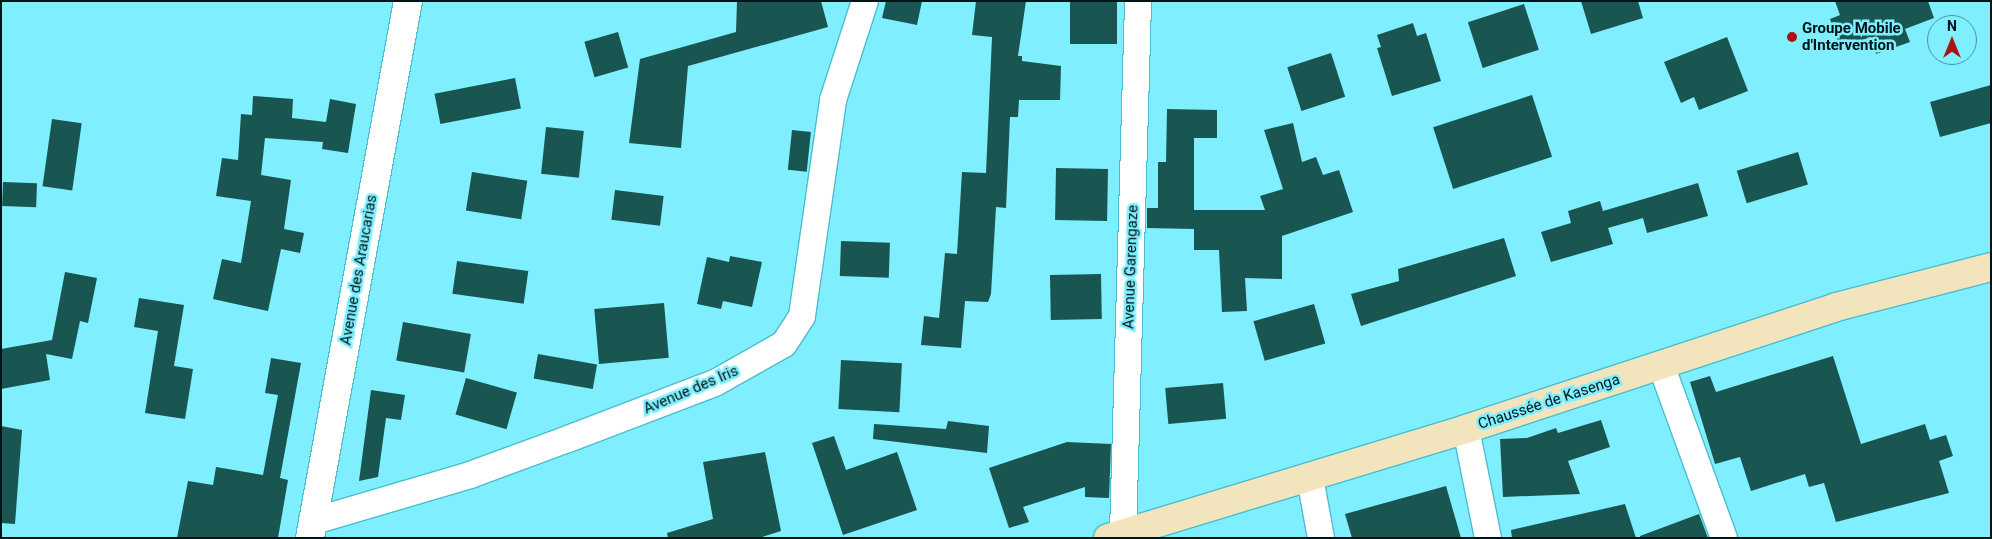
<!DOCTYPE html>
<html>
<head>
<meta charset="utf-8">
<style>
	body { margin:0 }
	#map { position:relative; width:1992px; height:539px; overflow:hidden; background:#7feefe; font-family:Roboto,sans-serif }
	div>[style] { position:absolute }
	.building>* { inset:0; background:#1a5651; transform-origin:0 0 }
	.roads { filter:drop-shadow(1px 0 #4bbdce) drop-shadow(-1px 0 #4bbdce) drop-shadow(0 1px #4bbdce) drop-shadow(0 -1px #4bbdce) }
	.minor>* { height:26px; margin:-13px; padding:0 13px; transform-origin:13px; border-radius:13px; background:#fff }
	.tertiary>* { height:28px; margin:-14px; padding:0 14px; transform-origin:14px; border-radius:14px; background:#fff }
	.secondary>* { height:28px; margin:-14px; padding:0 14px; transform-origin:14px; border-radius:14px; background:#f2e5be }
	.dots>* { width:14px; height:14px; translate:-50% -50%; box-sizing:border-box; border:2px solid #7feefe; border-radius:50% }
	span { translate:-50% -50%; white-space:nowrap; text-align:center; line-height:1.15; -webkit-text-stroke:5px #7feefe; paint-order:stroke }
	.poi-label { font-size:15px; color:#001317; font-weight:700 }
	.left { translate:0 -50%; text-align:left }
	.street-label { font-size:15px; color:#001317 }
	.frame { position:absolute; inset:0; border:2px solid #001317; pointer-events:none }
	.north { position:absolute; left:1927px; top:15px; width:50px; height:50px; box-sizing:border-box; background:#7feefe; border:1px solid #4c96a2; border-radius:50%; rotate:0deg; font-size:14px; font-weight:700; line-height:20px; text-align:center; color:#001317 }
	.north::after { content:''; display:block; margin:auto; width:18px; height:22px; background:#a81512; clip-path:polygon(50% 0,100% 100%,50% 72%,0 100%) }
</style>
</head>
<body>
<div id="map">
	<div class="building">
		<div style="clip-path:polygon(737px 1px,821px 1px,828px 27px,688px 66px,681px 148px,629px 143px,640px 59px,736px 32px)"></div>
		<div style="clip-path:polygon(886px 1px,922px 1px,917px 25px,882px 18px)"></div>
		<div style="clip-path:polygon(976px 1px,1026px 1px,1018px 56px,1022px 56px,1022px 61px,1061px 66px,1060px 100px,1019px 100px,1018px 117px,1010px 117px,1006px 208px,996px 207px,991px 294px,988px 302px,965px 301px,961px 348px,921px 345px,924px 316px,939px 318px,945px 253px,957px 254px,962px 172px,986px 173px,992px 37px,972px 35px)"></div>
		<div style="left:1070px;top:1px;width:47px;height:43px"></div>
		<div style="clip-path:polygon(1581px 1px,1638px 1px,1643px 18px,1591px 34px)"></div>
		<div style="clip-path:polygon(1835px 1px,1928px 1px,1934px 18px,1905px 29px,1910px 42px,1876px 54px,1871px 37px,1840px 48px,1830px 19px,1840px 15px)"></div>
		<div style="left:1524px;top:4px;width:48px;height:59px;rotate:72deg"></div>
		<div style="clip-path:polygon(1413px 23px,1417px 36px,1426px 33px,1441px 81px,1392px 96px,1377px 48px,1381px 47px,1377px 35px)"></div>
		<div style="left:618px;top:32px;width:37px;height:35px;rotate:74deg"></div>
		<div style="clip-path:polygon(1727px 37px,1748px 91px,1699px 110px,1694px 97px,1681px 103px,1664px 62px)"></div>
		<div style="left:1331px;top:53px;width:46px;height:46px;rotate:72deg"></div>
		<div style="left:515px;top:78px;width:31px;height:82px;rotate:79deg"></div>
		<div style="clip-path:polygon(1991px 85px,1991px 123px,1940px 137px,1930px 102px)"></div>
		<div style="left:1532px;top:95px;width:65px;height:104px;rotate:72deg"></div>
		<div style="clip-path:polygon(253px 96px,293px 99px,292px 118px,326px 122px,330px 99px,356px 104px,348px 153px,322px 149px,323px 142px,265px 138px,261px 175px,291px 180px,284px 229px,304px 233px,300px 253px,281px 249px,268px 311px,213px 299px,222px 259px,241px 263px,251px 201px,216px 196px,222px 158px,238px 160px,241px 114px,252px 115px)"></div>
		<div style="clip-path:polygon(1167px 109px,1217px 110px,1217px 138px,1194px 138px,1194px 210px,1265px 210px,1260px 196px,1283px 189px,1264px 130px,1293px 123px,1302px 162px,1316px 157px,1323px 175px,1339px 170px,1353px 212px,1282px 236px,1282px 279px,1245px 278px,1247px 311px,1222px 312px,1219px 250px,1194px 250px,1194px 229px,1147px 228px,1147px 208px,1158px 208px,1158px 162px,1166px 162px)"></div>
		<div style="left:52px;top:119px;width:30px;height:68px;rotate:8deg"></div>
		<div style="left:546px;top:127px;width:38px;height:47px;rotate:6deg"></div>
		<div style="left:792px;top:130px;width:19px;height:40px;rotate:6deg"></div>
		<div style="left:1798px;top:152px;width:34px;height:64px;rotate:73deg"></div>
		<div style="left:1056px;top:168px;width:52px;height:52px;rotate:1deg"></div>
		<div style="left:472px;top:172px;width:56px;height:39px;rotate:9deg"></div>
		<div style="left:3px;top:182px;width:34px;height:24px;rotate:2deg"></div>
		<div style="clip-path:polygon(1698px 183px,1708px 216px,1647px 233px,1643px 218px,1608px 228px,1613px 244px,1551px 262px,1541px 232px,1571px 223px,1568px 211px,1600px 201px,1603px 211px)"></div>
		<div style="left:615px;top:190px;width:49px;height:30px;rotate:7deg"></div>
		<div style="clip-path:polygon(1504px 238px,1516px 276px,1361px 326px,1351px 294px,1399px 281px,1398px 269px)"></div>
		<div style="left:841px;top:241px;width:49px;height:35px;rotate:2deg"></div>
		<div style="clip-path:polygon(730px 256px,762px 262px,752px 307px,723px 301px,721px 309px,697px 304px,707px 257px,729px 262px)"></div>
		<div style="left:457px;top:261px;width:72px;height:33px;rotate:8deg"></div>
		<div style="clip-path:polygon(65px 272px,97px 278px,88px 323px,80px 321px,72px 359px,46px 354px,50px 380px,1px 389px,1px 349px,52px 340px)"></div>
		<div style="left:1101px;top:274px;width:45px;height:51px;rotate:89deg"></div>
		<div style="clip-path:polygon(139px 298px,184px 305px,174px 366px,193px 369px,185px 419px,145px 413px,158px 331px,134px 327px)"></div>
		<div style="left:664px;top:303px;width:55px;height:70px;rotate:85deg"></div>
		<div style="left:1314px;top:304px;width:41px;height:63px;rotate:74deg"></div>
		<div style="left:403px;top:322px;width:69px;height:39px;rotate:10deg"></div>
		<div style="left:538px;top:354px;width:60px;height:25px;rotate:10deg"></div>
		<div style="clip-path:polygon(1833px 356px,1861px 444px,1925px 424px,1930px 440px,1946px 435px,1953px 456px,1939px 461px,1949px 493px,1836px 522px,1824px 483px,1809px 487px,1805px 474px,1751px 491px,1740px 457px,1715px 464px,1690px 382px,1710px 376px,1716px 392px)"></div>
		<div style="clip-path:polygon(271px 358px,301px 363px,280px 478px,288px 480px,278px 538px,177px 538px,188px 481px,213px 485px,216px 467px,263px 475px,278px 395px,265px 393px)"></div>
		<div style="left:841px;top:360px;width:61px;height:49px;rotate:3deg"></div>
		<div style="left:466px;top:378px;width:53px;height:38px;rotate:16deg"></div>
		<div style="left:1223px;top:383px;width:36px;height:58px;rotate:85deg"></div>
		<div style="clip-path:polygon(371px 390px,405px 395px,401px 420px,386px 418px,378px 477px,359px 481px)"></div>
		<div style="clip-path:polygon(1601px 420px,1610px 447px,1568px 461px,1580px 494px,1503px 497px,1500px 439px,1527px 438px,1556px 428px,1558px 433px)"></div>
		<div style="clip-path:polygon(948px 421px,989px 426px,987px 453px,873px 439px,874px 424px,946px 429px)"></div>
		<div style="clip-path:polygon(1px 426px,22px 430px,15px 524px,1px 523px)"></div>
		<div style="clip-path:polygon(834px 436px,846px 470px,897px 452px,917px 510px,843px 535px,812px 443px)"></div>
		<div style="clip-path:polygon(1067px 442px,1111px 444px,1109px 498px,1085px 497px,1085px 487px,1023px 507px,1029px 522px,1009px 528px,989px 468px)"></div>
		<div style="clip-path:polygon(765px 452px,781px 531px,759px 538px,668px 538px,667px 533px,713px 519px,703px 462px)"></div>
		<div style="clip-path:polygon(1446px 486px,1461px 538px,1352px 538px,1345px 514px)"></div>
		<div style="clip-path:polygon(1625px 504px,1636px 538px,1512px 538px,1511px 530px)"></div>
		<div style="clip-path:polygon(1699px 514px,1708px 538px,1640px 538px,1640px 536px)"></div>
	</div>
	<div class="roads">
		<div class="minor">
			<div style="left:1661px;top:365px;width:184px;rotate:70deg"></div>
			<div style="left:1466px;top:429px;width:111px;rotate:78.6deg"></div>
			<div style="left:1310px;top:478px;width:61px;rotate:79.6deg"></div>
			<div style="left:314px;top:521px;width:163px;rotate:-16.4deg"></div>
			<div style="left:470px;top:475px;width:104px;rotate:-20.2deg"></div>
			<div style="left:568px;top:439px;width:157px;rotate:-20.9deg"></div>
			<div style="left:715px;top:383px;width:79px;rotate:-29.5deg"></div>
			<div style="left:784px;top:344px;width:33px;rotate:-57deg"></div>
			<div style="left:802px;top:316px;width:218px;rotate:-81.8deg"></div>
			<div style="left:833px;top:100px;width:104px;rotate:-72.1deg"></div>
			<div style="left:1123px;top:533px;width:532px;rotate:-88.38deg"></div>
		</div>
		<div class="tertiary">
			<div style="left:310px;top:538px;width:546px;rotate:-79.66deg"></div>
		</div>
		<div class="secondary">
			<div style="left:1108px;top:538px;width:374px;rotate:-16.9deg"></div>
			<div style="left:1466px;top:429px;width:390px;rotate:-18.2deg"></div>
			<div style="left:1836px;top:307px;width:160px;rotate:-14.5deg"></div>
		</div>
	</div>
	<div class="dots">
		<div style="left:1792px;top:37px;background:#a81512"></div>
	</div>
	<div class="poi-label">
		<span class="left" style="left:1802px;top:37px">Groupe Mobile<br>d'Intervention</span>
	</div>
	<div class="street-label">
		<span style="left:1131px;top:267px;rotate:-88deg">Avenue Garengaze</span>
		<span style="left:359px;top:270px;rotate:-80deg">Avenue des Araucarias</span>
		<span style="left:691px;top:390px;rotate:-23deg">Avenue des Iris</span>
		<span style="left:1549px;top:402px;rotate:-18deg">Chaussée de Kasenga</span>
	</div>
	<div class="frame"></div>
	<div class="north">N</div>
</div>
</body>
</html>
